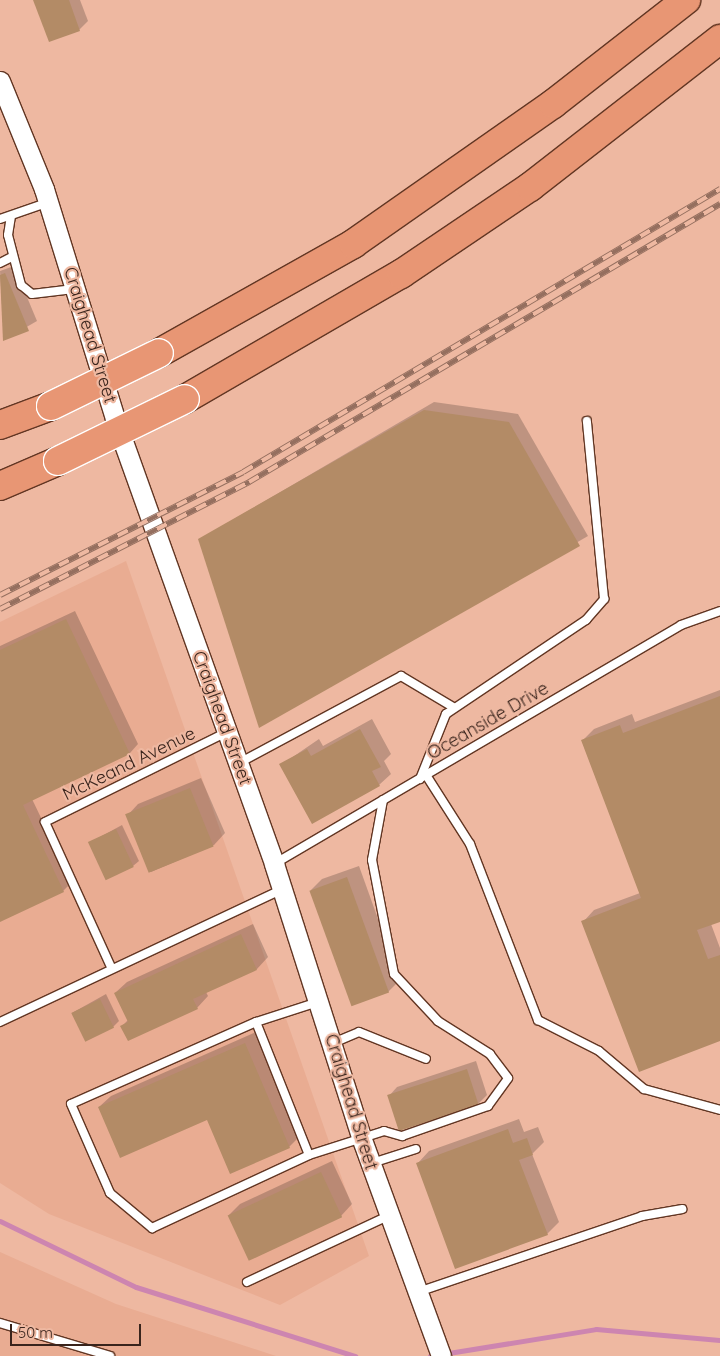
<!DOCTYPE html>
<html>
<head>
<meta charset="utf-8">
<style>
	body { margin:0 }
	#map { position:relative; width:720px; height:1356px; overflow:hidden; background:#eeb8a1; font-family:Quicksand,sans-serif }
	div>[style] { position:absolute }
	.built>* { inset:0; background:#e9ac92 }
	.shadow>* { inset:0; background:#0003 }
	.stream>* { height:5px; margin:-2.5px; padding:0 2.5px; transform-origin:2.5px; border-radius:2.5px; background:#cd85b0 }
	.building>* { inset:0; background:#b38b66; transform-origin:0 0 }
	.roads { filter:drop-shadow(1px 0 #623623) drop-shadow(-1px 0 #623623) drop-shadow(0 1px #623623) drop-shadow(0 -1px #623623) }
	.service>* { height:8px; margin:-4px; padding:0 4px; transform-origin:4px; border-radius:4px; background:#fff }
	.tertiary>* { height:19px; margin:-9.5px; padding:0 9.5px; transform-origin:9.5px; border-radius:9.5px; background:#fff }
	.motorway>* { height:28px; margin:-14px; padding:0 14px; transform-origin:14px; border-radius:14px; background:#e89674 }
	.rail>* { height:5.5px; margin-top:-2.75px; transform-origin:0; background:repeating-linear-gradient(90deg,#eeb8a1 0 11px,#956f5f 0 22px); box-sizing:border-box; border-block:1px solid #956f5f }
	.bridges { filter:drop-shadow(1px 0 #fff) drop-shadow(-1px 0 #fff) drop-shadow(0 1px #fff) drop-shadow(0 -1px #fff) }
	.motorway-bridge>* { height:28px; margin:-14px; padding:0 14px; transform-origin:14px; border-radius:14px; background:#e89674 }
	span { translate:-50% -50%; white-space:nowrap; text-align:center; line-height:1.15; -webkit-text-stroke:4.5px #eeb8a1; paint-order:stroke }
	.street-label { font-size:18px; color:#39241c }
	.scale { position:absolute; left:10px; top:1324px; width:131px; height:22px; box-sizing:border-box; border:2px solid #39241c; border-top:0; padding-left:6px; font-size:15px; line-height:18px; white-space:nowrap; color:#39241c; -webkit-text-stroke:4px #eeb8a1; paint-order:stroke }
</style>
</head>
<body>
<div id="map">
	<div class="built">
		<div style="clip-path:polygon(126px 561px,369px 1256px,280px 1305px,49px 1214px,0 1183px,0 622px)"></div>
		<div style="clip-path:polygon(0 1252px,116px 1304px,276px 1356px,0 1356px)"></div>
	</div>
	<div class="shadow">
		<div style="clip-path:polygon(35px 0,80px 0,88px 21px,79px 30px)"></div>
		<div style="clip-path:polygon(14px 266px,37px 321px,4px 340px,0 271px)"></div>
		<div style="clip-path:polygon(434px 402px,518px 414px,588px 536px,260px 726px,200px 539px)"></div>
		<div style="clip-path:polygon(75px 611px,138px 744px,130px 753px,32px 799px,72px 882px,63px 891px,0 921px,0 646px)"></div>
		<div style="clip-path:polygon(720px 690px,720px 920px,711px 924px,720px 948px,720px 1040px,583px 922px,594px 910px,640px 893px,582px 741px,594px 729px,632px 714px,635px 722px)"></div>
		<div style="clip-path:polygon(372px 719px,391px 754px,384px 761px,391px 774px,379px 785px,281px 765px,319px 739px,323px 746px)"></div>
		<div style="clip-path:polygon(201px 778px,225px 833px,214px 845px,151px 872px,127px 816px,138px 804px)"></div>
		<div style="clip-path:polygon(122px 825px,139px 861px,133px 866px,89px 843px)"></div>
		<div style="clip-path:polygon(359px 866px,400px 980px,388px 992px,311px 890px,322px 879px)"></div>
		<div style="clip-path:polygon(253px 924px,268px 957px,257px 969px,206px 992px,208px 996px,197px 1008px,122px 1026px,128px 1020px,115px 993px,127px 982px)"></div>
		<div style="clip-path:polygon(106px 994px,119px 1021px,113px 1027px,72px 1013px)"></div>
		<div style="clip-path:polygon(256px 1032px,301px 1135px,289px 1147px,208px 1118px,99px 1107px,111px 1096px)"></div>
		<div style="clip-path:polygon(476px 1061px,487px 1095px,478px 1104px,389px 1096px,397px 1087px)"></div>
		<div style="clip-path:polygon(519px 1119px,524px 1132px,538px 1127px,544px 1142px,532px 1154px,559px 1222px,547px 1234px,418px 1163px,429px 1151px)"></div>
		<div style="clip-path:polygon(332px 1161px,352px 1204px,341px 1216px,229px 1215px,240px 1204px)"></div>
	</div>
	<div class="stream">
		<div style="left:0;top:1221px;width:151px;rotate:25.9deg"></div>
		<div style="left:136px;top:1287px;width:230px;rotate:17.5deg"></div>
		<div style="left:430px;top:1356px;width:168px;rotate:-9.2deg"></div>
		<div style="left:596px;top:1329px;width:124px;rotate:5.1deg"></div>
	</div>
	<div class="building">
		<div style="clip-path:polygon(33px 0,69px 0,80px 31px,49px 42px)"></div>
		<div style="clip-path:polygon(5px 273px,29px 331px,3px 341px,0 275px)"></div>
		<div style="clip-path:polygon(424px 410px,509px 422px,580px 546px,259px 728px,198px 539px)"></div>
		<div style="clip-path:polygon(66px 619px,130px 754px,23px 805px,64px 892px,0 922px,0 650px)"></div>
		<div style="clip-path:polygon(720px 696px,720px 922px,697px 930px,708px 959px,720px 955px,720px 1041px,639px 1072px,581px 921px,641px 898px,581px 740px,620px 725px,623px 733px)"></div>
		<div style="clip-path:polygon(360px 729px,381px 767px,372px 771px,380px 786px,312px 824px,279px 764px,307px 749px,311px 756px)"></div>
		<div style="left:190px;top:788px;width:63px;height:70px;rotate:68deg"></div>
		<div style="left:116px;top:829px;width:42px;height:31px;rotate:65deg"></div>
		<div style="left:347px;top:877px;width:123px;height:40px;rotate:70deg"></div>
		<div style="clip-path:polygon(241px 934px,257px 970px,193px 999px,198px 1009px,128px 1041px,120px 1026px,128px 1022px,114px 993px)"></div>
		<div style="left:100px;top:999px;width:32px;height:32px;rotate:64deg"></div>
		<div style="clip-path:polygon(245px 1043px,290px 1148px,230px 1174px,207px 1120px,120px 1158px,98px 1107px)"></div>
		<div style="left:467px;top:1069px;width:38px;height:84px;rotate:72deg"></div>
		<div style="clip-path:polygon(508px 1129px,513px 1143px,527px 1138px,533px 1155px,519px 1160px,548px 1235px,455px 1269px,416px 1163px)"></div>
		<div style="left:321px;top:1172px;width:50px;height:103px;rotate:65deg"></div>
	</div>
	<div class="roads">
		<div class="service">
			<div style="left:11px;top:216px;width:19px;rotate:99deg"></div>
			<div style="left:8px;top:235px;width:52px;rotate:75.4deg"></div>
			<div style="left:21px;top:285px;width:14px;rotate:39deg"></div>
			<div style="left:32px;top:294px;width:42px;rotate:-6.8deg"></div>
			<div style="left:0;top:219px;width:52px;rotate:-19.1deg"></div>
			<div style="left:0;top:263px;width:13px;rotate:-27deg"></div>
			<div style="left:239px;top:763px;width:184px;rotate:-28.2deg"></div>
			<div style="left:401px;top:676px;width:61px;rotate:30.8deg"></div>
			<div style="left:426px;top:775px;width:82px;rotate:57.5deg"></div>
			<div style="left:470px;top:844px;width:189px;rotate:68.9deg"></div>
			<div style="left:538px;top:1020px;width:68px;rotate:26.9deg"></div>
			<div style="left:599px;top:1051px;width:59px;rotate:40.2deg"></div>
			<div style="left:644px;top:1089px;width:79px;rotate:15.4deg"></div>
			<div style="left:420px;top:779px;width:70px;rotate:-68.2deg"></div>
			<div style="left:446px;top:714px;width:169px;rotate:-33.9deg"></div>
			<div style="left:586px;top:620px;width:28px;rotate:-49deg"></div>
			<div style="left:604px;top:599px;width:179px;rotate:-95.5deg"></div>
			<div style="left:274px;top:864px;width:472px;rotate:-30.4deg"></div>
			<div style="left:681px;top:625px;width:41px;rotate:-19.7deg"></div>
			<div style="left:111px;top:967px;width:159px;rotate:-114.5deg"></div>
			<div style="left:45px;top:822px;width:203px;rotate:-26.3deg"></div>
			<div style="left:318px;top:1002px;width:65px;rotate:162.1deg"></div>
			<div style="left:256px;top:1022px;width:202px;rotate:156.1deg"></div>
			<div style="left:71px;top:1104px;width:97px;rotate:66.3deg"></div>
			<div style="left:110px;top:1193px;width:55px;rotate:39.8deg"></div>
			<div style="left:152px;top:1228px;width:173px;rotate:-24.9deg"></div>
			<div style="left:309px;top:1155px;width:79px;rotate:-17.7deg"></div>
			<div style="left:384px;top:1131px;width:19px;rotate:16deg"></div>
			<div style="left:402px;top:1136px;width:91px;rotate:-19.2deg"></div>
			<div style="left:488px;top:1106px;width:34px;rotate:-54deg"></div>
			<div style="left:508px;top:1078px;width:30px;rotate:-127deg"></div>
			<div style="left:490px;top:1054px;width:62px;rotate:-147.6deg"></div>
			<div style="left:438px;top:1021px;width:64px;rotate:-133.1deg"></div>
			<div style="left:394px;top:974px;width:116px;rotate:-100.9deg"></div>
			<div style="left:372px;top:860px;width:61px;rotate:-79.6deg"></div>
			<div style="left:0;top:1022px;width:310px;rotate:-25.2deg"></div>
			<div style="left:256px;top:1022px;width:143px;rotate:68.3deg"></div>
			<div style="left:333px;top:1043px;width:28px;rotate:-23deg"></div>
			<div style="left:359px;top:1032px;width:72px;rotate:21.9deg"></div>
			<div style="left:372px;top:1163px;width:46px;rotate:-17.7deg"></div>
			<div style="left:247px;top:1282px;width:156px;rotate:-25.1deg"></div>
			<div style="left:418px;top:1292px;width:237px;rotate:-18.7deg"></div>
			<div style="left:642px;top:1216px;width:41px;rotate:-9.9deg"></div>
			<div style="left:0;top:1323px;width:115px;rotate:16.7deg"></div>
		</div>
		<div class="tertiary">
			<div style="left:0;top:81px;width:117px;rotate:67.8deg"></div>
			<div style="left:44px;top:189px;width:241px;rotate:72.8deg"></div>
			<div style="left:115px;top:419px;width:473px;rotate:70.3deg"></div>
			<div style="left:274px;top:864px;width:287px;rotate:72.3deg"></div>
			<div style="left:361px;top:1137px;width:233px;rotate:69.9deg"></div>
		</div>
		<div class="motorway">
			<div style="left:159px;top:353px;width:223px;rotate:-29.3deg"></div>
			<div style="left:353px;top:244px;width:244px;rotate:-35deg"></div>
			<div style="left:553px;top:104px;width:169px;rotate:-38deg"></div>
			<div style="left:185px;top:399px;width:250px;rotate:-30.1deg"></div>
			<div style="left:401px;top:274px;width:156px;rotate:-34deg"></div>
			<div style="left:530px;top:187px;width:241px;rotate:-37.9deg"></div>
			<div style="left:0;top:425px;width:54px;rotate:-20.4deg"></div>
			<div style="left:0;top:486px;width:63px;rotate:-23.3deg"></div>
		</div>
	</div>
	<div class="rail">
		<div style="left:0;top:595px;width:272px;rotate:-26.8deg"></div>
		<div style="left:243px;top:472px;width:555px;rotate:-30.68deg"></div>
		<div style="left:0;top:609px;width:280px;rotate:-27deg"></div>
		<div style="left:249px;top:482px;width:547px;rotate:-30.55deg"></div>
	</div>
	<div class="bridges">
		<div class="motorway-bridge">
			<div style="left:51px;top:406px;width:120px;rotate:-26.1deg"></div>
			<div style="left:58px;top:461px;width:141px;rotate:-26deg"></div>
		</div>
	</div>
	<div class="street-label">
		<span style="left:90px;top:335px;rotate:73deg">Craighead Street</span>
		<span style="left:222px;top:718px;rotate:70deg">Craighead Street</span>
		<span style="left:488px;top:721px;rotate:-30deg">Oceanside Drive</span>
		<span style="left:129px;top:764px;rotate:-26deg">McKeand Avenue</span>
		<span style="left:351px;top:1102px;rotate:73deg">Craighead Street</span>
	</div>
	<div class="scale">50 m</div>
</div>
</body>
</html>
